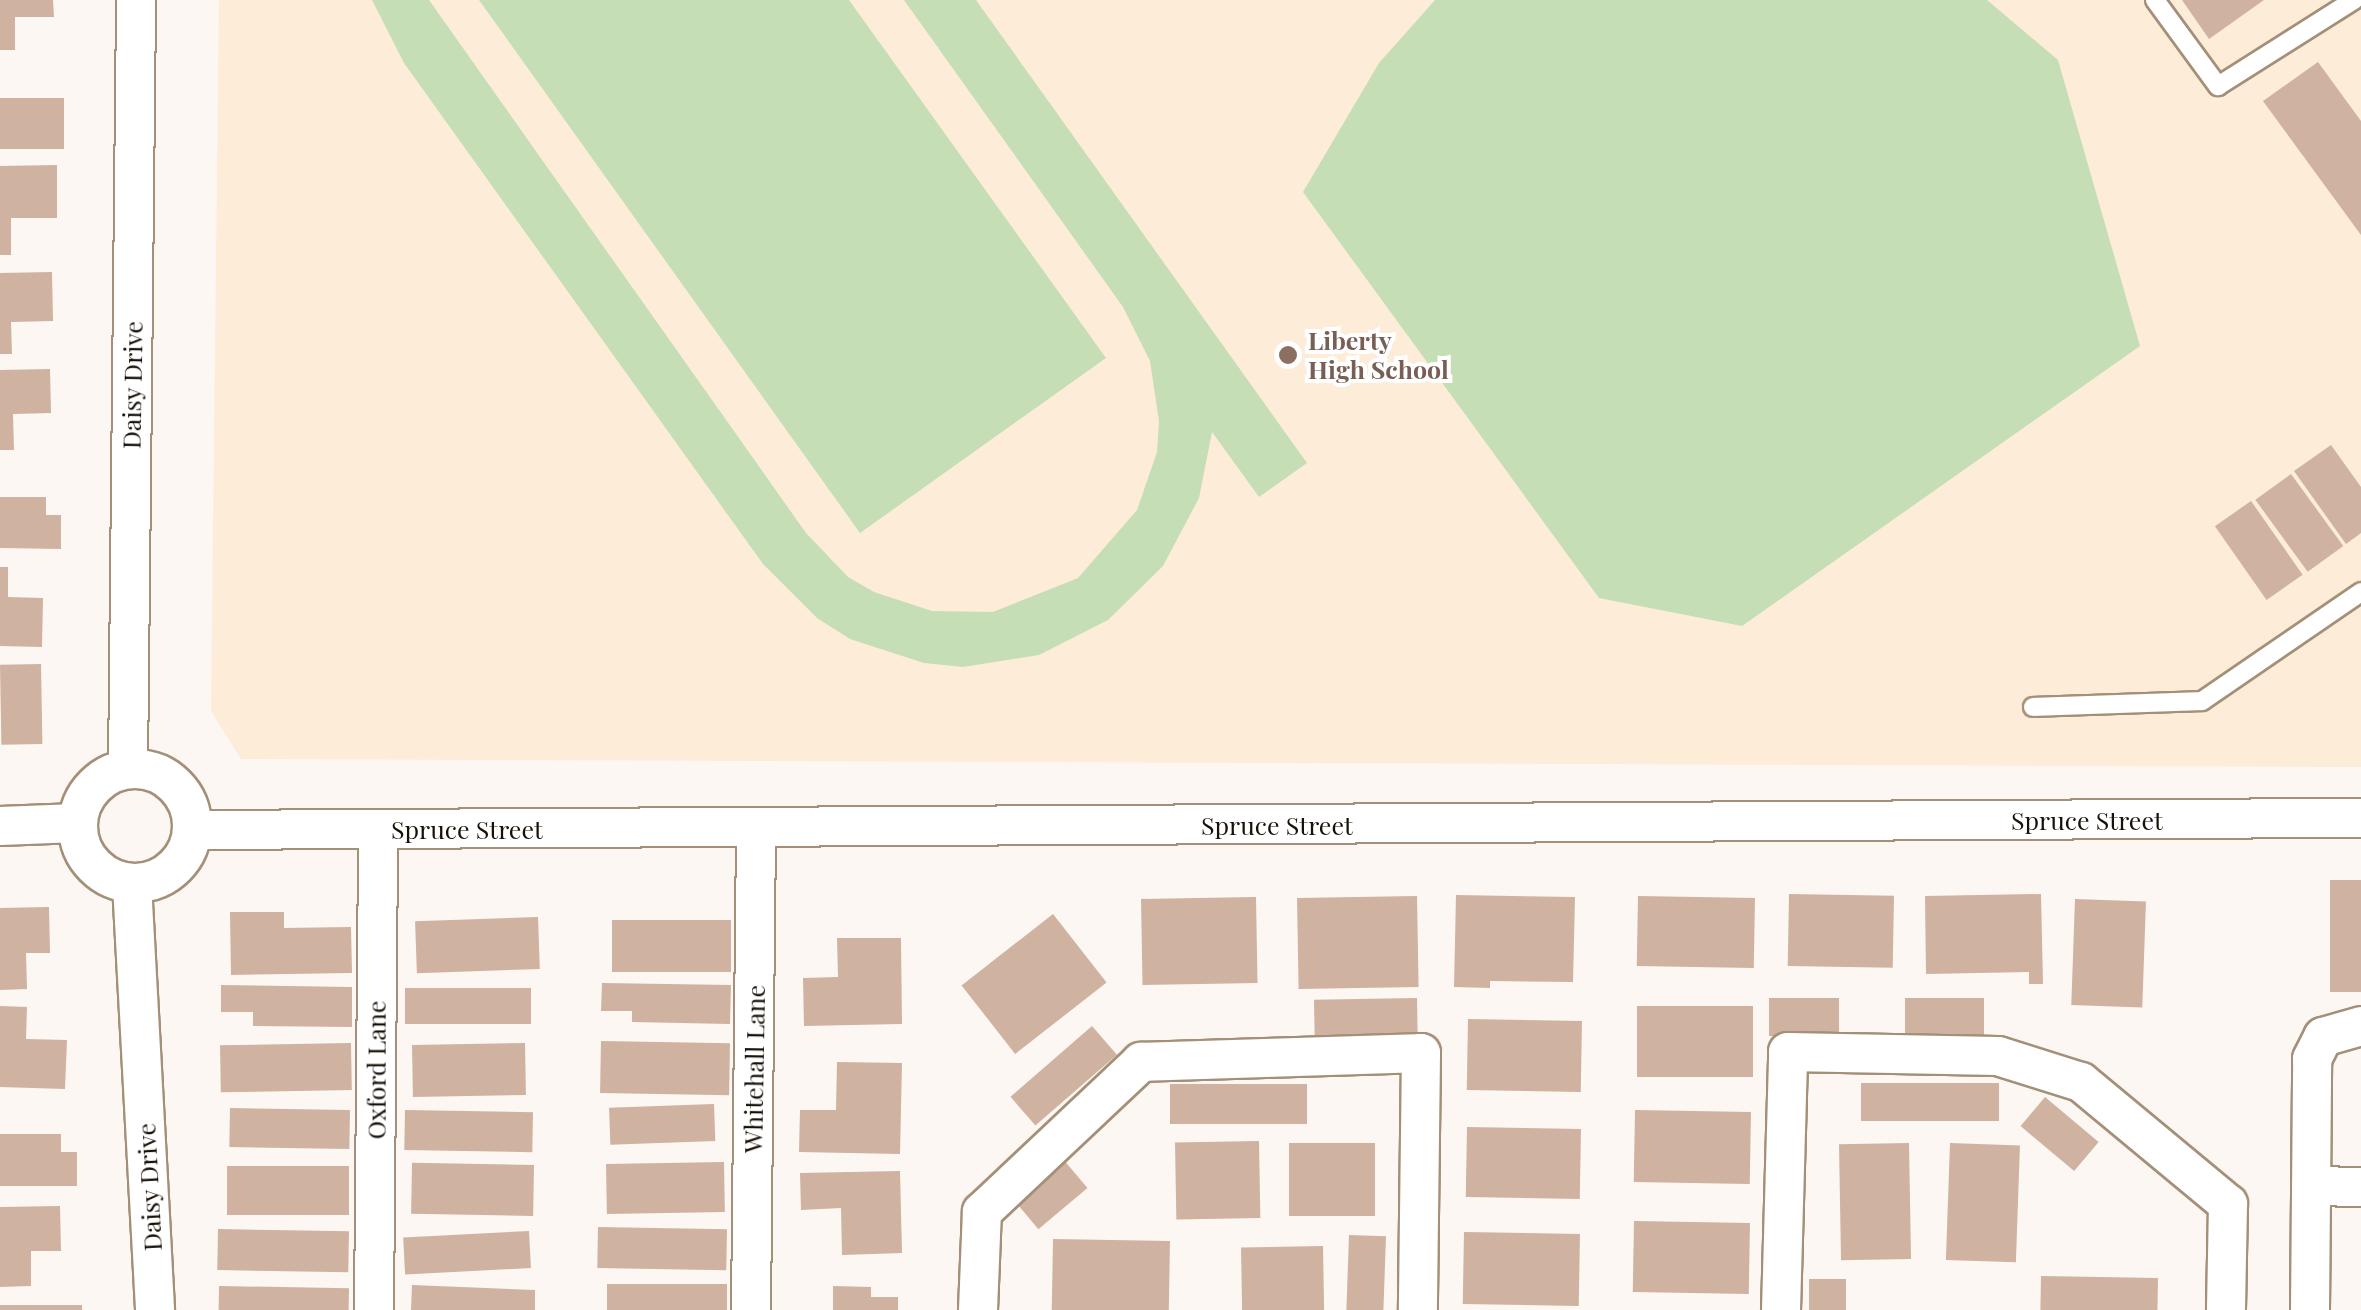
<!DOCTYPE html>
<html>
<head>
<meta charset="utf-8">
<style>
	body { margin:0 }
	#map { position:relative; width:2361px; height:1310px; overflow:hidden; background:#fcf7f2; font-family:"Playfair Display",serif }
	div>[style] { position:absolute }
	.built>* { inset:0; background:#fcecd8 }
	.green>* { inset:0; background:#c6deb6 }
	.building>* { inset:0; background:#cfb2a0; transform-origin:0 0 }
	.roads { filter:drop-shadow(2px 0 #a49078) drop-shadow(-2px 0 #a49078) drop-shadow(0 2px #a49078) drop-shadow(0 -2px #a49078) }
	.service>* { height:18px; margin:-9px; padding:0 9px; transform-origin:9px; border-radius:9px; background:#fff }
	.minor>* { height:38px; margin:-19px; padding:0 19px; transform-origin:19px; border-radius:19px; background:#fff }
	.minor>.ring { margin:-19px; padding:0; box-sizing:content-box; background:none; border:38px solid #fff; border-radius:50% }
	.dots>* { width:28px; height:28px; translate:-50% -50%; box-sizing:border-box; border:5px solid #fff; border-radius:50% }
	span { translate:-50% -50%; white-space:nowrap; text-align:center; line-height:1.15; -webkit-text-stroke:8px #fff; paint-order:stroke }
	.education-label { font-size:25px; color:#785e54; font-weight:700 }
	.left { translate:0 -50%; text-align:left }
	.street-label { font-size:25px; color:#181108 }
</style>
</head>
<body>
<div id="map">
	<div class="built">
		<div style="clip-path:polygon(219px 0,2361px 0,2361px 767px,241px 759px,211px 711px)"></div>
	</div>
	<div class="green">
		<div style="clip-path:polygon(372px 0,429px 0,806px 533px,848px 577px,874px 592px,932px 611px,993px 612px,1078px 578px,1137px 510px,1157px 452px,1159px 421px,1150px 361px,1123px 307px,904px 0,976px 0,1307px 463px,1259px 497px,1212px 432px,1199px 498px,1163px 566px,1108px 620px,1039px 655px,963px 667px,924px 663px,850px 639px,817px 618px,763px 564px,404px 63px)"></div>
		<div style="clip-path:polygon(479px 0,849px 0,1106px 358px,860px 533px)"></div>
		<div style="clip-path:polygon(1435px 0,1987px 0,2058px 60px,2140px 346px,1742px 626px,1599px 598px,1303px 192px,1379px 63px)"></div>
	</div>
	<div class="building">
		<div style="clip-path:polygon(0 0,53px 0,54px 17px,15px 17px,15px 50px,0 50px)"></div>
		<div style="clip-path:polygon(2182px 0,2264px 0,2209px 39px)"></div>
		<div style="clip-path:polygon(2318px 62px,2361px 121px,2361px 235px,2263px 101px)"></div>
		<div style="left:64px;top:98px;width:51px;height:64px;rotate:90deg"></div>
		<div style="clip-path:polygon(57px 165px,57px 218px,11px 218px,11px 255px,0 255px,0 166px)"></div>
		<div style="clip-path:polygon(52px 272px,53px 321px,11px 322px,12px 354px,0 354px,0 273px)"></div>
		<div style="clip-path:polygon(50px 369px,51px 413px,13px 414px,14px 450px,0 450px,0 370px)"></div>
		<div style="clip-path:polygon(2331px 445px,2361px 487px,2361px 533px,2346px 544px,2294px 471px)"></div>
		<div style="left:2291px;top:474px;width:89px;height:44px;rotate:54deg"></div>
		<div style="clip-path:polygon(0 497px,46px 497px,46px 515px,61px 515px,61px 549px,0 548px)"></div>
		<div style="left:2251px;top:501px;width:90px;height:44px;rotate:55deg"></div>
		<div style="clip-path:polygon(0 567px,8px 567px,8px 597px,43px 598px,42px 647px,0 646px)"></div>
		<div style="left:41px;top:664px;width:80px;height:41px;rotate:89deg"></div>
		<div style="left:2330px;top:880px;width:31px;height:112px"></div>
		<div style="left:1789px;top:894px;width:105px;height:72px;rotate:1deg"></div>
		<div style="clip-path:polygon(2041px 894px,2043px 984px,2029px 984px,2029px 972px,1926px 974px,1925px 896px)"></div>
		<div style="clip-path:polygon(1456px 895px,1575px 897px,1573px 982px,1490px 981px,1490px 988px,1454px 987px)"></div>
		<div style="left:1417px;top:896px;width:91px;height:120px;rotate:89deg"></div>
		<div style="left:1638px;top:896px;width:117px;height:70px;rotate:1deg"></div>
		<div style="left:1256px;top:897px;width:86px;height:115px;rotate:89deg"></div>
		<div style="left:2075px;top:899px;width:71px;height:106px;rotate:2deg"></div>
		<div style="clip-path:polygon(49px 907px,50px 953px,26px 953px,27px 989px,0 990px,0 908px)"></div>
		<div style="clip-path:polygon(230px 912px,284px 912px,284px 928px,351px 927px,352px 973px,231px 975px)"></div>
		<div style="left:1053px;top:914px;width:87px;height:116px;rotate:52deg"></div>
		<div style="left:538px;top:917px;width:52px;height:123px;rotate:88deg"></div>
		<div style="left:612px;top:920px;width:119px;height:52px"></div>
		<div style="clip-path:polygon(837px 938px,901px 938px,902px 1024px,804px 1026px,803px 978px,838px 977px)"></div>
		<div style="clip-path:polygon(602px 983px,731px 985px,730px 1024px,632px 1022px,632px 1011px,601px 1011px)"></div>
		<div style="clip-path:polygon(221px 985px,352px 987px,352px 1027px,253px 1026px,253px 1012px,221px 1012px)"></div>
		<div style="left:531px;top:988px;width:36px;height:126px;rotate:90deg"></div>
		<div style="left:1417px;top:998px;width:40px;height:103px;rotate:89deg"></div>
		<div style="left:1769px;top:998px;width:70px;height:38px"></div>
		<div style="left:1905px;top:998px;width:79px;height:38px"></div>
		<div style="clip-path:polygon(0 1006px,27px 1007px,26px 1039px,67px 1040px,65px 1089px,0 1087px)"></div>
		<div style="left:1637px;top:1006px;width:116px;height:71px"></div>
		<div style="left:1468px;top:1019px;width:114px;height:71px;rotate:1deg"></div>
		<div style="left:1092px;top:1026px;width:38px;height:108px;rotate:49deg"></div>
		<div style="left:601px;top:1041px;width:129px;height:52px;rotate:1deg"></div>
		<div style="left:351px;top:1043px;width:47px;height:131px;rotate:89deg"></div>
		<div style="left:525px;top:1043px;width:52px;height:113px;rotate:89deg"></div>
		<div style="clip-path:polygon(837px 1062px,902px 1063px,900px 1154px,799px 1152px,800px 1110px,836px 1110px)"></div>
		<div style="left:1861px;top:1083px;width:138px;height:38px"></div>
		<div style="left:1307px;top:1084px;width:40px;height:137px;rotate:90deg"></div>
		<div style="left:2045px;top:1097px;width:70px;height:38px;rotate:40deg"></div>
		<div style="left:714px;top:1104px;width:37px;height:105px;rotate:88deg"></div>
		<div style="left:230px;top:1108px;width:120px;height:39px;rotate:1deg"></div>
		<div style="left:405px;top:1110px;width:128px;height:40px;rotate:1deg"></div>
		<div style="left:1635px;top:1110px;width:116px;height:72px;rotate:1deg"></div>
		<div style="left:1467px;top:1127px;width:114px;height:70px;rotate:1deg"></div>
		<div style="clip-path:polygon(0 1134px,61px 1134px,61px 1152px,77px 1152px,77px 1186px,0 1186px)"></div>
		<div style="left:1259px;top:1141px;width:77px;height:84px;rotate:89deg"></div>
		<div style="left:1289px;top:1143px;width:86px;height:73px"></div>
		<div style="left:1909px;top:1143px;width:116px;height:70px;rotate:89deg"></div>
		<div style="left:1950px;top:1143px;width:70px;height:117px;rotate:2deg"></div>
		<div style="left:1063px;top:1159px;width:38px;height:64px;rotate:50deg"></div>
		<div style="left:724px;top:1162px;width:50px;height:118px;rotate:89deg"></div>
		<div style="left:534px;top:1165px;width:51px;height:122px;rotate:91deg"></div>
		<div style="left:227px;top:1166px;width:122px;height:49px"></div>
		<div style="clip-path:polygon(900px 1171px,902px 1253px,842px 1255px,841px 1208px,801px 1210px,800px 1173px)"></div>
		<div style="clip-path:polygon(60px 1206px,61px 1251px,31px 1251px,31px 1286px,0 1287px,0 1207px)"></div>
		<div style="left:1634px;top:1221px;width:116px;height:71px;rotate:1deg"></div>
		<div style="left:598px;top:1227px;width:129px;height:41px;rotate:1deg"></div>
		<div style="left:218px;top:1229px;width:131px;height:41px;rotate:1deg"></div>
		<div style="left:529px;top:1231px;width:37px;height:126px;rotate:87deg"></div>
		<div style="left:1464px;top:1232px;width:116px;height:72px;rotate:1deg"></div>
		<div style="left:1349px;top:1235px;width:37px;height:75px;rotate:2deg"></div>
		<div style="left:1053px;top:1239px;width:117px;height:71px;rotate:1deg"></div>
		<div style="left:1323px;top:1246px;width:64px;height:82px;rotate:89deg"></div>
		<div style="left:2041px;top:1276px;width:117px;height:34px;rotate:1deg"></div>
		<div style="left:1809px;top:1279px;width:37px;height:31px"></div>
		<div style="left:607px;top:1284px;width:120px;height:26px"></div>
		<div style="clip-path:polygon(412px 1285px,535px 1290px,535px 1310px,411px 1310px)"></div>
		<div style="left:219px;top:1286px;width:130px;height:24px;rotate:1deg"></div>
		<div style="clip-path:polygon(833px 1286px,871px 1287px,871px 1297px,898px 1297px,898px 1310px,833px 1310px)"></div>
		<div style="left:0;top:1305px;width:82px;height:5px"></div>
	</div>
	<div class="roads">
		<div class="service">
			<div style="left:2155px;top:0;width:107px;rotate:53.8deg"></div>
			<div style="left:2218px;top:86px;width:161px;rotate:-32.3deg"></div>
			<div style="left:2033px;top:707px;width:169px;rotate:-2deg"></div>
			<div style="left:2202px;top:701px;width:193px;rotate:-34.4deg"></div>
		</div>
		<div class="minor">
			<div class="ring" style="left:78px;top:769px;width:76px;height:76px"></div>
			<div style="left:128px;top:769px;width:769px;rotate:-89.4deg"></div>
			<div style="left:0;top:826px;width:77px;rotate:-2.2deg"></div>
			<div style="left:193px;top:830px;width:2168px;rotate:-0.32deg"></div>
			<div style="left:132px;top:884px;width:427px;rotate:86.9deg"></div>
			<div style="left:2311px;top:1186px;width:50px;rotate:1.1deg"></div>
			<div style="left:374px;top:1310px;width:480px;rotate:-89.5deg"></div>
			<div style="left:751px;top:1310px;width:482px;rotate:-89.4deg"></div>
			<div style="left:978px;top:1310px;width:98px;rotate:-87.7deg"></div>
			<div style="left:982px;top:1212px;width:219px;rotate:-43.3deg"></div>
			<div style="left:1141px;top:1062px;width:280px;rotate:-1.8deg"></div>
			<div style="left:1421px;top:1053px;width:257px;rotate:90.7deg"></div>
			<div style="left:1781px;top:1310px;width:258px;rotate:-88.4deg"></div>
			<div style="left:1788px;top:1052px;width:210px;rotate:1.1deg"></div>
			<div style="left:1998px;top:1056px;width:87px;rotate:17.4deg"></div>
			<div style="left:2081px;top:1082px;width:191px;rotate:39.7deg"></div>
			<div style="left:2228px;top:1204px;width:106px;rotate:91.1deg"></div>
			<div style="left:2310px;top:1310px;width:251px;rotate:-89.5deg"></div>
			<div style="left:2312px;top:1059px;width:25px;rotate:-63deg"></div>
			<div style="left:2323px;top:1037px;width:40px;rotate:-16deg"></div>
		</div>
	</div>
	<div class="dots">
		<div style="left:1288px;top:355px;background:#8d6e63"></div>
	</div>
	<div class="education-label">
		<span class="left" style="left:1308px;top:355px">Liberty<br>High School</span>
	</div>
	<div class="street-label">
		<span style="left:132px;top:385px;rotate:-89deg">Daisy Drive</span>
		<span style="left:2087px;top:820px">Spruce Street</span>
		<span style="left:1277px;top:825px">Spruce Street</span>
		<span style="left:467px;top:829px">Spruce Street</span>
		<span style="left:754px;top:1069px;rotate:-89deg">Whitehall Lane</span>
		<span style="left:376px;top:1070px;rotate:-90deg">Oxford Lane</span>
		<span style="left:149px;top:1187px;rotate:-93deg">Daisy Drive</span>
	</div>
</div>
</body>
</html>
